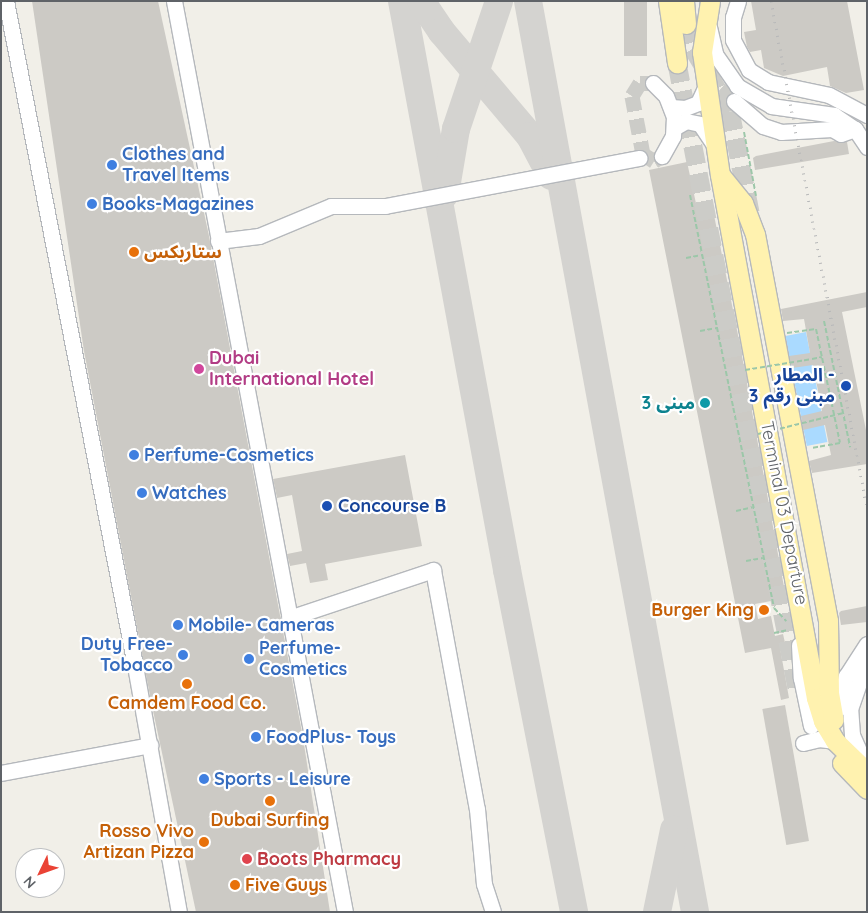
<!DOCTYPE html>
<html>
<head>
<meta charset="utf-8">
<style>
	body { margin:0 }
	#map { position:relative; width:868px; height:913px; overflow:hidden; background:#f1efe8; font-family:Quicksand,"Noto Sans Arabic",sans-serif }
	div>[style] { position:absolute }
	.water>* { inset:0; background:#aadaff; transform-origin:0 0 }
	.taxiway>* { height:28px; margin:-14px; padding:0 14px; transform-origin:14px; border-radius:14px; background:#d4d3d0 }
	.building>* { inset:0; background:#cccac5; transform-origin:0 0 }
	.minor-tunnel>* { height:15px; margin-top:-7.5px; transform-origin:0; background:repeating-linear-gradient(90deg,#ccccc8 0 15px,transparent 0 23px) }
	.major-tunnel>* { height:19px; margin-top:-9.5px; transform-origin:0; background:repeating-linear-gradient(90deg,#ccccc8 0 19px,transparent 0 28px) }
	.path>* { height:2px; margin-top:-1px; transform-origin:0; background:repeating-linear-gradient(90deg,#9cc7a9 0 5px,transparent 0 7.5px) }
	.roads { filter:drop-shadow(1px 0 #b5b8bc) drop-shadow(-1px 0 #b5b8bc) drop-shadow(0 1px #b5b8bc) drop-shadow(0 -1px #b5b8bc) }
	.minor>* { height:15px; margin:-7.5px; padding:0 7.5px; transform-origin:7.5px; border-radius:7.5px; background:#fff }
	.major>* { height:19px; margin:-9.5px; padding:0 9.5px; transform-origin:9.5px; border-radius:9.5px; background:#fff2af }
	.rail>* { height:3px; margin-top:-1.5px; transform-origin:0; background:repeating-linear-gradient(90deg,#b6b7b8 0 1px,transparent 0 7px) }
	.path-bridge>* { height:2px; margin-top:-1px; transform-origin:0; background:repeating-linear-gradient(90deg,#9cc7a9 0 5px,transparent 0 7.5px) }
	.dots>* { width:14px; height:14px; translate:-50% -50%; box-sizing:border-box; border:2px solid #fff; border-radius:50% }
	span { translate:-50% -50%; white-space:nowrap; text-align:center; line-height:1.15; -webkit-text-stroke:4.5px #fff; paint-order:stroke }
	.shop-label { font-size:18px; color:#366cbe; font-weight:700 }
	.left { translate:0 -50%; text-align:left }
	.right { translate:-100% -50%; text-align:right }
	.food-label { font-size:18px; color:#c56008; font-weight:700 }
	.hotel-label { font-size:18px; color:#b23c85; font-weight:700 }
	.transit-label { font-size:18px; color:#164399; font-weight:700 }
	.culture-label { font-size:18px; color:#0d838f; font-weight:700 }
	.street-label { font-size:18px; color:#5f6368 }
	.health-label { font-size:18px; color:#be3a42; font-weight:700 }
	.frame { position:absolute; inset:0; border:2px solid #5f6368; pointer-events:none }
	.north { position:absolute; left:15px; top:848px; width:50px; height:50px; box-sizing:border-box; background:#fff; border:1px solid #bfc1c3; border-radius:50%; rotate:228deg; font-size:14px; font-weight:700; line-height:20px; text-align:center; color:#5f6368 }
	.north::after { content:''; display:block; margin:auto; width:18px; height:22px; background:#ea4335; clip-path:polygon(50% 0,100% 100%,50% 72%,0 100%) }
</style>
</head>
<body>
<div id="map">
	<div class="water">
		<div style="left:806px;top:332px;width:112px;height:21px;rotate:79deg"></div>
	</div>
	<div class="taxiway">
		<div style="left:402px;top:1px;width:579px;rotate:79.54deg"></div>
		<div style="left:507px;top:570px;width:349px;rotate:78.9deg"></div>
		<div style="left:421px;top:1px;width:37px;rotate:56deg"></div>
		<div style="left:442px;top:32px;width:136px;rotate:49.8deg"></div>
		<div style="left:530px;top:136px;width:45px;rotate:62.3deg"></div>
		<div style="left:528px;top:1px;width:926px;rotate:79.61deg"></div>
		<div style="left:445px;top:194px;width:66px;rotate:-80.4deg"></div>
		<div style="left:456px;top:129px;width:135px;rotate:-71.4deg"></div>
		<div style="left:657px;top:912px;width:84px;rotate:-78.3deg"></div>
	</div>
	<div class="building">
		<div style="clip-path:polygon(32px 1px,158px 1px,209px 236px,303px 738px,330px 912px,196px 912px,152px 706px,84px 351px)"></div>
		<div style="left:624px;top:1px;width:23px;height:55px"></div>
		<div style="clip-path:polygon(751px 1px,847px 1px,864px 90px,846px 93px,830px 86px,827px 67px,783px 76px,764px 68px,761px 50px,750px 52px,747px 47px,744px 32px,756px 30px)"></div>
		<div style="clip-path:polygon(834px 141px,847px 142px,849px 154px,755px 170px,753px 158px,756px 156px)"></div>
		<div style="clip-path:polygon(687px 162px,697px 208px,712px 205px,740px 345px,786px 598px,755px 604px,758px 619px,771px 616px,775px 636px,783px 634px,786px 647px,780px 648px,789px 698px,781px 700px,771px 648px,745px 653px,649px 170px)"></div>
		<div style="clip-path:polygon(867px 292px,867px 307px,842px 312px,867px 435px,867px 464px,812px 473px,809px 461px,831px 455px,825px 425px,803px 430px,801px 416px,822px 411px,813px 365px,792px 368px,789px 356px,810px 353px,804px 319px,783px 321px,781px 309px)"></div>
		<div style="clip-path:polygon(405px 455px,422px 546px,325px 564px,328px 580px,310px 583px,306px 563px,290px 566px,287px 554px,302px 551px,292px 495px,277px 498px,273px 479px)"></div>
		<div style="clip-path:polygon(867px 606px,867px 622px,841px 625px,839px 613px,841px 611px)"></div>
		<div style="left:785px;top:705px;width:138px;height:23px;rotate:80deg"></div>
	</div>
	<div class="minor-tunnel">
		<div style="left:653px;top:83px;width:13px;rotate:180deg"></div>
		<div style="left:640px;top:83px;width:15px;rotate:122deg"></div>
		<div style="left:632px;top:96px;width:59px;rotate:79.3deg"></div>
		<div style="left:643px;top:154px;width:13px;rotate:32deg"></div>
		<div style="left:654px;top:161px;width:9px;rotate:-32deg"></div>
		<div style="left:720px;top:89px;width:18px;rotate:41deg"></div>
	</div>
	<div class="major-tunnel">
		<div style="left:686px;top:24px;width:25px;rotate:74deg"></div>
		<div style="left:693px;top:48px;width:73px;rotate:59.6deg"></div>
		<div style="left:730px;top:111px;width:108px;rotate:78.8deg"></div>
		<div style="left:677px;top:63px;width:642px;rotate:79.13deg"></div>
	</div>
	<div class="path">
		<div style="left:744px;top:132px;width:65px;rotate:79.4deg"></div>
		<div style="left:690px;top:195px;width:421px;rotate:78.5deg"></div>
		<div style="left:774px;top:608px;width:18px;rotate:47deg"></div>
		<div style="left:686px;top:258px;width:16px;rotate:-11deg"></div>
		<div style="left:824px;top:321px;width:129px;rotate:78.3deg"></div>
		<div style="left:700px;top:331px;width:17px;rotate:-10deg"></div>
		<div style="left:787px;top:333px;width:29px;rotate:-8deg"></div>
		<div style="left:816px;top:329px;width:116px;rotate:78.1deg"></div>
		<div style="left:840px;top:443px;width:29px;rotate:170deg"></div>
		<div style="left:812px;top:359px;width:10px;rotate:-11deg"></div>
		<div style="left:823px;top:418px;width:21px;rotate:-14deg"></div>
		<div style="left:736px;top:511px;width:17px;rotate:-13deg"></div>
		<div style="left:746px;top:561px;width:17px;rotate:-10deg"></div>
		<div style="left:774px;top:633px;width:14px;rotate:-12deg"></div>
	</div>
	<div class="roads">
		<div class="minor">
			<div style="left:6px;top:1px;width:671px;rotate:79.01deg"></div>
			<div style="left:134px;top:660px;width:256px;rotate:79.9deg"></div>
			<div style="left:174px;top:1px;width:927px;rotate:79.37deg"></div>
			<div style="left:738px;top:1px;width:17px;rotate:107deg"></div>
			<div style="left:733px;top:17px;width:23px;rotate:90deg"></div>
			<div style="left:733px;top:40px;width:34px;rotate:62deg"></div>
			<div style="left:749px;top:70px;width:22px;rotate:32deg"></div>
			<div style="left:768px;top:82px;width:62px;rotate:12deg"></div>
			<div style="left:829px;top:95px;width:43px;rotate:27.8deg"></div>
			<div style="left:709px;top:27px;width:28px;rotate:77deg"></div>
			<div style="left:715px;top:54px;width:39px;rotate:55deg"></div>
			<div style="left:737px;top:86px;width:39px;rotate:30deg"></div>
			<div style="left:771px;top:106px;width:64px;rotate:8.1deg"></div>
			<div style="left:834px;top:115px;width:25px;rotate:34deg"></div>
			<div style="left:855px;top:129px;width:22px;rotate:56deg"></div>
			<div style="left:653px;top:83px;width:18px;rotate:45deg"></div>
			<div style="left:666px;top:96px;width:22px;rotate:69deg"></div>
			<div style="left:674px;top:117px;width:19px;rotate:93deg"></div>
			<div style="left:673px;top:136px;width:23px;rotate:119deg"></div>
			<div style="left:734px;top:101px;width:38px;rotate:41deg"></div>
			<div style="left:763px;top:126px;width:19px;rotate:18deg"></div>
			<div style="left:781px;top:132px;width:51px;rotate:-3.4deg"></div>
			<div style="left:832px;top:129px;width:10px;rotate:29deg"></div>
			<div style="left:841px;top:134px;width:15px;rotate:-20deg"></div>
			<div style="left:671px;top:107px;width:14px;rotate:4deg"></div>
			<div style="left:685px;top:108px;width:14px;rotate:-21deg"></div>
			<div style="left:698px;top:103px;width:21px;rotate:-65deg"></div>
			<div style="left:674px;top:128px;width:14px;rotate:-30deg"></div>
			<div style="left:686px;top:121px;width:14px;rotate:12deg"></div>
			<div style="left:700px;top:124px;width:25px;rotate:56deg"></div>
			<div style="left:218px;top:241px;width:41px;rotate:-7deg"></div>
			<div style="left:259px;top:236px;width:78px;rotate:-22.6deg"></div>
			<div style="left:331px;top:206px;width:54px"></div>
			<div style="left:385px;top:206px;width:259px;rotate:-10.7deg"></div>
			<div style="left:289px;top:618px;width:152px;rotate:-18.4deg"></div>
			<div style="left:433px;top:570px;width:243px;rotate:79.6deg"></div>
			<div style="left:477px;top:809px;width:75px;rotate:84.7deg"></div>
			<div style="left:484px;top:884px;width:29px;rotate:72deg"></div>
			<div style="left:799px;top:645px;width:33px;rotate:87deg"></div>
			<div style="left:801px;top:678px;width:49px;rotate:78.2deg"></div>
			<div style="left:839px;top:708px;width:33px;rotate:-78deg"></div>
			<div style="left:846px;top:676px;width:38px;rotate:-57deg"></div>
			<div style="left:803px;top:743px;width:16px;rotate:-14deg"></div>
			<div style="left:819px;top:739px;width:16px;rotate:7deg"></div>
			<div style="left:865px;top:764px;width:32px;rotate:-114deg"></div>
			<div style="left:852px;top:735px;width:26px;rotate:-94deg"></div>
			<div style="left:850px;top:709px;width:52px;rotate:-70.9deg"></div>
			<div style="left:1px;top:773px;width:152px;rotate:-10.6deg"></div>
		</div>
		<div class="major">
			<div style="left:668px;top:1px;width:63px;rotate:81.7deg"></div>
			<div style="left:684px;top:1px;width:23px;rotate:85deg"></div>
			<div style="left:710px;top:1px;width:52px;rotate:98.9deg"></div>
			<div style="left:702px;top:52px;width:124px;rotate:81.7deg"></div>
			<div style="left:720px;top:175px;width:532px;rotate:79.6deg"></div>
			<div style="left:816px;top:698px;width:24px;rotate:73deg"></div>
			<div style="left:823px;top:721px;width:23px;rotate:59deg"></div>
			<div style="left:835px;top:741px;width:45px;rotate:44.1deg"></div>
			<div style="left:721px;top:176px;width:35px;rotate:51deg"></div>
			<div style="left:743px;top:203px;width:33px;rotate:69deg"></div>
			<div style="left:755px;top:234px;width:394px;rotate:79.3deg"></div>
			<div style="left:828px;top:621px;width:72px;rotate:89.2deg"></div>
			<div style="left:829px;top:693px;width:27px;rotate:80deg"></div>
			<div style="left:842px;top:763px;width:36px;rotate:46deg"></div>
		</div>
	</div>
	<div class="rail">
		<div style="left:771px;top:1px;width:516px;rotate:79.28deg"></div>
	</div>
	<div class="path-bridge">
		<div style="left:745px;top:370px;width:68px;rotate:-9.3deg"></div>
		<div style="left:758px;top:434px;width:67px;rotate:-13.8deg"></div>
	</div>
	<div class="dots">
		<div style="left:112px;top:165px;background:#3f7fe0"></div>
		<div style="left:92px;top:204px;background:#3f7fe0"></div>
		<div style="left:134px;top:252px;background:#e8710a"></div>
		<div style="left:199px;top:369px;background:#d1479c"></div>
		<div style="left:846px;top:386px;background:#1a4fb4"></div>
		<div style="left:705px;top:403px;background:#0f9aa8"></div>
		<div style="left:134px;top:455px;background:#3f7fe0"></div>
		<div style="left:142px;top:493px;background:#3f7fe0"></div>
		<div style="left:327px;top:506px;background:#1a4fb4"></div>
		<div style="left:764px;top:610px;background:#e8710a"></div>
		<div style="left:178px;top:625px;background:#3f7fe0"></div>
		<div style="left:183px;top:655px;background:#3f7fe0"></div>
		<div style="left:249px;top:659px;background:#3f7fe0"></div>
		<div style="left:187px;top:684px;background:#e8710a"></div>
		<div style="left:256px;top:737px;background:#3f7fe0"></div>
		<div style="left:204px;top:779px;background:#3f7fe0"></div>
		<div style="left:270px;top:801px;background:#e8710a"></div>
		<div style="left:204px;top:842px;background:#e8710a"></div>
		<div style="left:247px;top:859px;background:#e0444e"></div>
		<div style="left:235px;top:885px;background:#e8710a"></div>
	</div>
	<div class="shop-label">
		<span class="left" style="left:122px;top:165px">Clothes and<br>Travel Items</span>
		<span class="left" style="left:102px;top:204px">Books-Magazines</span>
		<span class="left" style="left:144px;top:455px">Perfume-Cosmetics</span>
		<span class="left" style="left:152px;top:493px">Watches</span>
		<span class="left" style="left:188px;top:625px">Mobile- Cameras</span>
		<span class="right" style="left:173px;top:655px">Duty Free-<br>Tobacco</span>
		<span class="left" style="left:259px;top:659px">Perfume-<br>Cosmetics</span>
		<span class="left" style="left:266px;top:737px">FoodPlus- Toys</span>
		<span class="left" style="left:214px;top:779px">Sports - Leisure</span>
	</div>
	<div class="food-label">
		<span class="left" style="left:144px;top:252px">ستاربكس</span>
		<span class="right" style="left:754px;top:610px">Burger King</span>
		<span style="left:187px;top:703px">Camdem Food Co.</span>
		<span style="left:270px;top:820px">Dubai Surfing</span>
		<span class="right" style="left:194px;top:842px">Rosso Vivo<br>Artizan Pizza</span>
		<span class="left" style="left:245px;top:885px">Five Guys</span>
	</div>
	<div class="hotel-label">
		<span class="left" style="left:209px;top:369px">Dubai<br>International Hotel</span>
	</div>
	<div class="transit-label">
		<span class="right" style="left:835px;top:386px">المطار -<br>مبنى رقم 3</span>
		<span class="left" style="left:338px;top:506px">Concourse B</span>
	</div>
	<div class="culture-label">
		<span class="right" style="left:695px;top:403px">مبنى 3</span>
	</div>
	<div class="street-label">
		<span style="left:784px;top:513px;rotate:79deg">Terminal 03 Departure</span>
	</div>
	<div class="health-label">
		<span class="left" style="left:257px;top:859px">Boots Pharmacy</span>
	</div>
	<div class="frame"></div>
	<div class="north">N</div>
</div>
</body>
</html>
